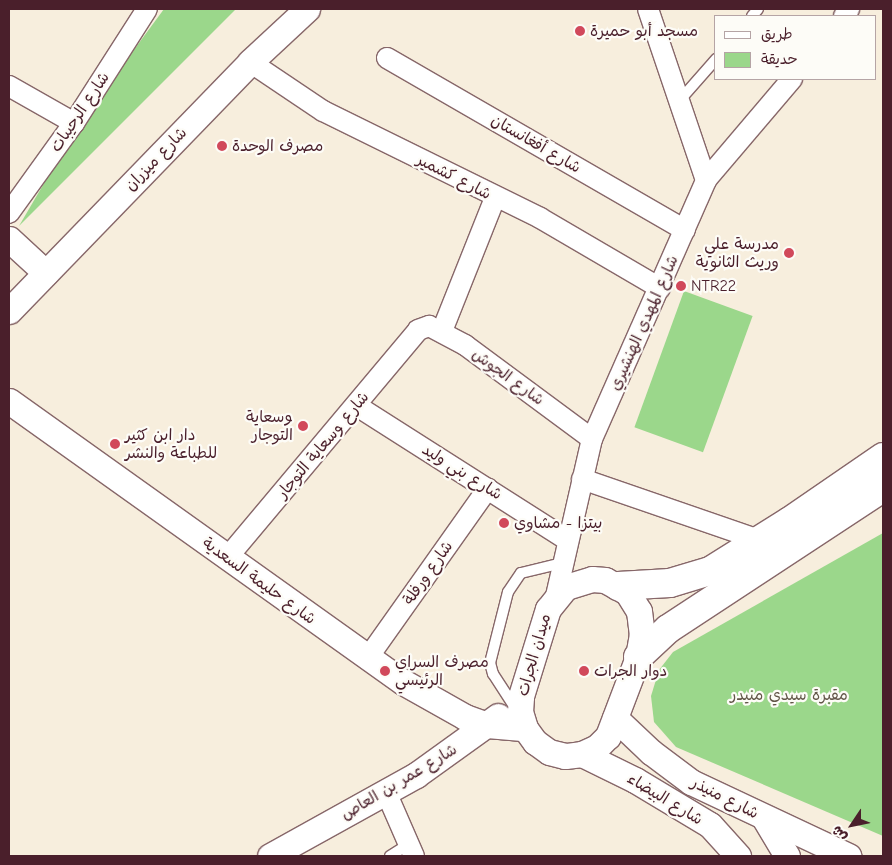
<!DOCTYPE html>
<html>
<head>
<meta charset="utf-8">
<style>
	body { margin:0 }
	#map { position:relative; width:892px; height:865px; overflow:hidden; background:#f7eedd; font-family:"Comic Neue","Playpen Sans Arabic",sans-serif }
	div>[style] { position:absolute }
	.green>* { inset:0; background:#9bd78b; transform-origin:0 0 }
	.roads { filter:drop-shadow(1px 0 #876769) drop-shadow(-1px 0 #876769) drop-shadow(0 1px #876769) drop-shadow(0 -1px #876769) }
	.service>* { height:10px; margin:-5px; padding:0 5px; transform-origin:5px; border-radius:5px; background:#fff }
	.minor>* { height:20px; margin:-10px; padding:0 10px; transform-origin:10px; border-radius:10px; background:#fff }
	.tertiary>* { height:25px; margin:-12.5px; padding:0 12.5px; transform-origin:12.5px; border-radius:12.5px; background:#fff }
	.secondary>* { height:28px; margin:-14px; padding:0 14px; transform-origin:14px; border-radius:14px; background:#fff }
	.dots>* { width:14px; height:14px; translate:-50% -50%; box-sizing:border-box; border:2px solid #fdfcf7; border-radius:50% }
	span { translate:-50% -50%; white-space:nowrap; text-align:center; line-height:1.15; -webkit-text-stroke:4.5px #fdfcf7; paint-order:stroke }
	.poi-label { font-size:16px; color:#4a1f2b }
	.left { translate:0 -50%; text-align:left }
	.right { translate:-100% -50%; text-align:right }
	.street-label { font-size:16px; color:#4a1f2b }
	.park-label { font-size:16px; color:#625648 }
	.frame { position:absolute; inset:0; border:10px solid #4a1f2b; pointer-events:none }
	.legend { position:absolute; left:714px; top:15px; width:162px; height:65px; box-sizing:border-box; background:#fdfcf7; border:1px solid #b5a4a5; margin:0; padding:6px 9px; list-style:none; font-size:15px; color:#4a1f2b }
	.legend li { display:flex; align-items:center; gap:10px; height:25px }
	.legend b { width:25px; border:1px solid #b5a4a5 }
	.north { position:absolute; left:827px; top:800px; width:50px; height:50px; -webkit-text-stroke:4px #fdfcf7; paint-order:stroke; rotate:236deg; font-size:14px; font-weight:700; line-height:20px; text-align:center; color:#4a1f2b }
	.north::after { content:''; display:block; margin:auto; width:18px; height:22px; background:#4a1f2b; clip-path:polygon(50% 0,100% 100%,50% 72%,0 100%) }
</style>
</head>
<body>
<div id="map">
	<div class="green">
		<div style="clip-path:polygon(164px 9px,236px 9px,19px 226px,77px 127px)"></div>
		<div style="left:684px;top:291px;width:73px;height:145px;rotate:20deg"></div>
		<div style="clip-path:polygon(883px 533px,883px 836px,676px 747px,654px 722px,651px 696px,659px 670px,673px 652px)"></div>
	</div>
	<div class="roads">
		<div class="service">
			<div style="left:752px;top:16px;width:9px;rotate:-49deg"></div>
			<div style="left:680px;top:100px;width:55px;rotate:-48.7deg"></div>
			<div style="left:512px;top:703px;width:35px;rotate:-123deg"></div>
			<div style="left:493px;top:674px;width:11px;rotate:-105deg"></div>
			<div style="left:490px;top:663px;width:73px;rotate:-75.8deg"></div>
			<div style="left:508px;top:592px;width:23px;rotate:-56deg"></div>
			<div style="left:521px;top:573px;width:42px;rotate:-13.7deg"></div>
			<div style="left:390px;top:856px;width:22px;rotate:-32deg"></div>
		</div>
		<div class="minor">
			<div style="left:648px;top:9px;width:181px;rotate:71.3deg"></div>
			<div style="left:844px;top:16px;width:9px;rotate:-54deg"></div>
			<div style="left:387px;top:58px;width:344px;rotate:30deg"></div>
			<div style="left:250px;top:62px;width:88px;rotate:33.9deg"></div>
			<div style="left:323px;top:111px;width:242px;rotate:26.2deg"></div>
			<div style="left:540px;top:218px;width:139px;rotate:30.3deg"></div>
			<div style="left:9px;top:86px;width:75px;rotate:29.6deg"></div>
			<div style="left:9px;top:213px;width:111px;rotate:-54.2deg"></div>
			<div style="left:74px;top:123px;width:135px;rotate:-57.4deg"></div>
			<div style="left:442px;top:331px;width:143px;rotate:-68.3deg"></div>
			<div style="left:357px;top:406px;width:249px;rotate:32.5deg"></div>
			<div style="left:582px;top:479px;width:187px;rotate:19deg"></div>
			<div style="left:227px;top:558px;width:297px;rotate:-50deg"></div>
			<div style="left:418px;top:330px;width:12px;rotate:-20deg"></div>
			<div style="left:429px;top:326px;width:41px;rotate:27.8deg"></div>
			<div style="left:465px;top:345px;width:158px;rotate:36.5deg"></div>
			<div style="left:556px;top:596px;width:161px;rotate:-77.1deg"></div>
			<div style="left:592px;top:439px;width:283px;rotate:-66.2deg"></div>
			<div style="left:706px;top:180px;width:133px;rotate:-49.6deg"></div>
			<div style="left:367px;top:659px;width:209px;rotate:-54.7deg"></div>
			<div style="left:386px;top:792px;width:70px;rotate:66.4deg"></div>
		</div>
		<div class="tertiary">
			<div style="left:9px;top:239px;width:50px;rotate:42.6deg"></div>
			<div style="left:9px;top:311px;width:347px;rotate:-45.9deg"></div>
			<div style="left:250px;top:62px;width:78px;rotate:-42.9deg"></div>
			<div style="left:9px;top:401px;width:484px;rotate:35.5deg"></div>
			<div style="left:403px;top:682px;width:71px;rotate:29.4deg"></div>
			<div style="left:465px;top:717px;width:23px;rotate:20deg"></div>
			<div style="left:487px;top:725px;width:38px;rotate:5deg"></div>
			<div style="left:592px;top:579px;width:13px;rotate:4deg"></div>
			<div style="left:605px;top:580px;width:25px;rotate:29deg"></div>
			<div style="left:627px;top:592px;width:22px;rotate:58deg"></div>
			<div style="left:639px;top:611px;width:23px;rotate:83deg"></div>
			<div style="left:642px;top:634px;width:23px;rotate:100deg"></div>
			<div style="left:638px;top:657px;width:85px;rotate:110.8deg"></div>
			<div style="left:608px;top:736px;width:16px;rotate:135deg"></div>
			<div style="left:597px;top:747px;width:17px;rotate:155deg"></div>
			<div style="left:582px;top:754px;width:17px;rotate:173deg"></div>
			<div style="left:565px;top:756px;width:16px;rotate:-166deg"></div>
			<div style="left:549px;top:752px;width:17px;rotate:-144deg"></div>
			<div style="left:535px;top:742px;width:17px;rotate:-126deg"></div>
			<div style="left:525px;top:728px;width:17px;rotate:-107deg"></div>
			<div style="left:520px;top:712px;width:16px;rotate:-86deg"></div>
			<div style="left:521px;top:696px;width:91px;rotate:-72.8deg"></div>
			<div style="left:548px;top:609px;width:28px;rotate:-51deg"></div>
			<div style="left:566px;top:587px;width:27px;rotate:-17deg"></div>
			<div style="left:615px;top:718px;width:50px;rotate:43.4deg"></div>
			<div style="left:651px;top:752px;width:50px;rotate:36.9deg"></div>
			<div style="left:691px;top:782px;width:174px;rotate:25.2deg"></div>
			<div style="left:582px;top:754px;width:59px;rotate:26.1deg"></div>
			<div style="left:635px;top:780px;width:87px;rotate:31deg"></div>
			<div style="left:710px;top:825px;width:42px;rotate:47.9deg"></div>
			<div style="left:765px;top:819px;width:43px;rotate:59.3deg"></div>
			<div style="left:270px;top:856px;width:167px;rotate:-29deg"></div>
			<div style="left:416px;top:775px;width:101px;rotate:-35.7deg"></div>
		</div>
		<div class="secondary">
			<div style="left:618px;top:586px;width:52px;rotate:-3.3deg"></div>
			<div style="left:670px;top:583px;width:42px;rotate:-16.7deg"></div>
			<div style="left:710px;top:571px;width:94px;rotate:-32deg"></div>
			<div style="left:790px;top:521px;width:113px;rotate:-34.5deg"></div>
			<div style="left:638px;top:657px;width:41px;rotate:-43deg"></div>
			<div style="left:668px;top:629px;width:257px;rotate:-33.3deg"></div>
		</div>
	</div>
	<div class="dots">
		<div style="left:580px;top:31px;background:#d1495b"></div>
		<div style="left:222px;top:146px;background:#d1495b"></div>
		<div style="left:789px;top:253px;background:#d1495b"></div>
		<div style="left:681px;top:286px;background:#d1495b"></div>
		<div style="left:303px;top:426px;background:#d1495b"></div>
		<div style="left:115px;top:444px;background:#d1495b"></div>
		<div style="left:504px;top:523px;background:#d1495b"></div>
		<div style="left:385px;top:671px;background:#d1495b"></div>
		<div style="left:584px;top:671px;background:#d1495b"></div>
	</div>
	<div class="poi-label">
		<span class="left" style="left:590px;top:31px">مسجد أبو حميرة</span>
		<span class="left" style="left:232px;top:146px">مصرف الوحدة</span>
		<span class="right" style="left:779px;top:253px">مدرسة علي<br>وريث الثانوية</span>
		<span class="left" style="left:691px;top:286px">NTR22</span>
		<span class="right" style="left:293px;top:426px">وسعاية<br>التوجار</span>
		<span class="left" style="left:125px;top:444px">دار ابن كثير<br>للطباعة والنشر</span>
		<span class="left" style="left:514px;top:523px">بيتزا - مشاوي</span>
		<span class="left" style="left:395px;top:671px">مصرف السراي<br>الرئيسي</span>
		<span class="left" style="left:594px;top:671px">دوار الجرات</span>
	</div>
	<div class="street-label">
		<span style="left:80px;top:112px;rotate:-56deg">شارع الرحيبات</span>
		<span style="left:536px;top:144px;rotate:30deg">شارع أفغانستان</span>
		<span style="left:156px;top:159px;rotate:-46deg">شارع ميزران</span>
		<span style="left:454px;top:177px;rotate:27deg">شارع كشمير</span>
		<span style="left:644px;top:323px;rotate:-66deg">شارع المهدي الهنشيري</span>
		<span style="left:508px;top:377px;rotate:36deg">شارع الجوش</span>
		<span style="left:323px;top:445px;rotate:-50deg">شارع وسعاية التوجار</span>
		<span style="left:462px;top:472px;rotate:32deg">شارع بني وليد</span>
		<span style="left:428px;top:573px;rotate:-55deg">شارع ورفلة</span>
		<span style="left:259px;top:581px;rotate:36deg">شارع حليمة السعدية</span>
		<span style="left:534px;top:655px;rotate:-74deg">ميدان الجرات</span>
		<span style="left:399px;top:782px;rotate:-31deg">شارع عمر بن العاص</span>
		<span style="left:725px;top:798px;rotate:27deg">شارع منيذر</span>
		<span style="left:665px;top:799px;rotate:31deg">شارع البيضاء</span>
	</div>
	<div class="park-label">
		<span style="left:789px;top:695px">مقبرة سيدي منيدر</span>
	</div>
	<div class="frame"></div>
	<ul class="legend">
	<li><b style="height:6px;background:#fff"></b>طريق</li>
	<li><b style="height:14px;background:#9bd78b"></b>حديقة</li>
	</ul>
	<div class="north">ش</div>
</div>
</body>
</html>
